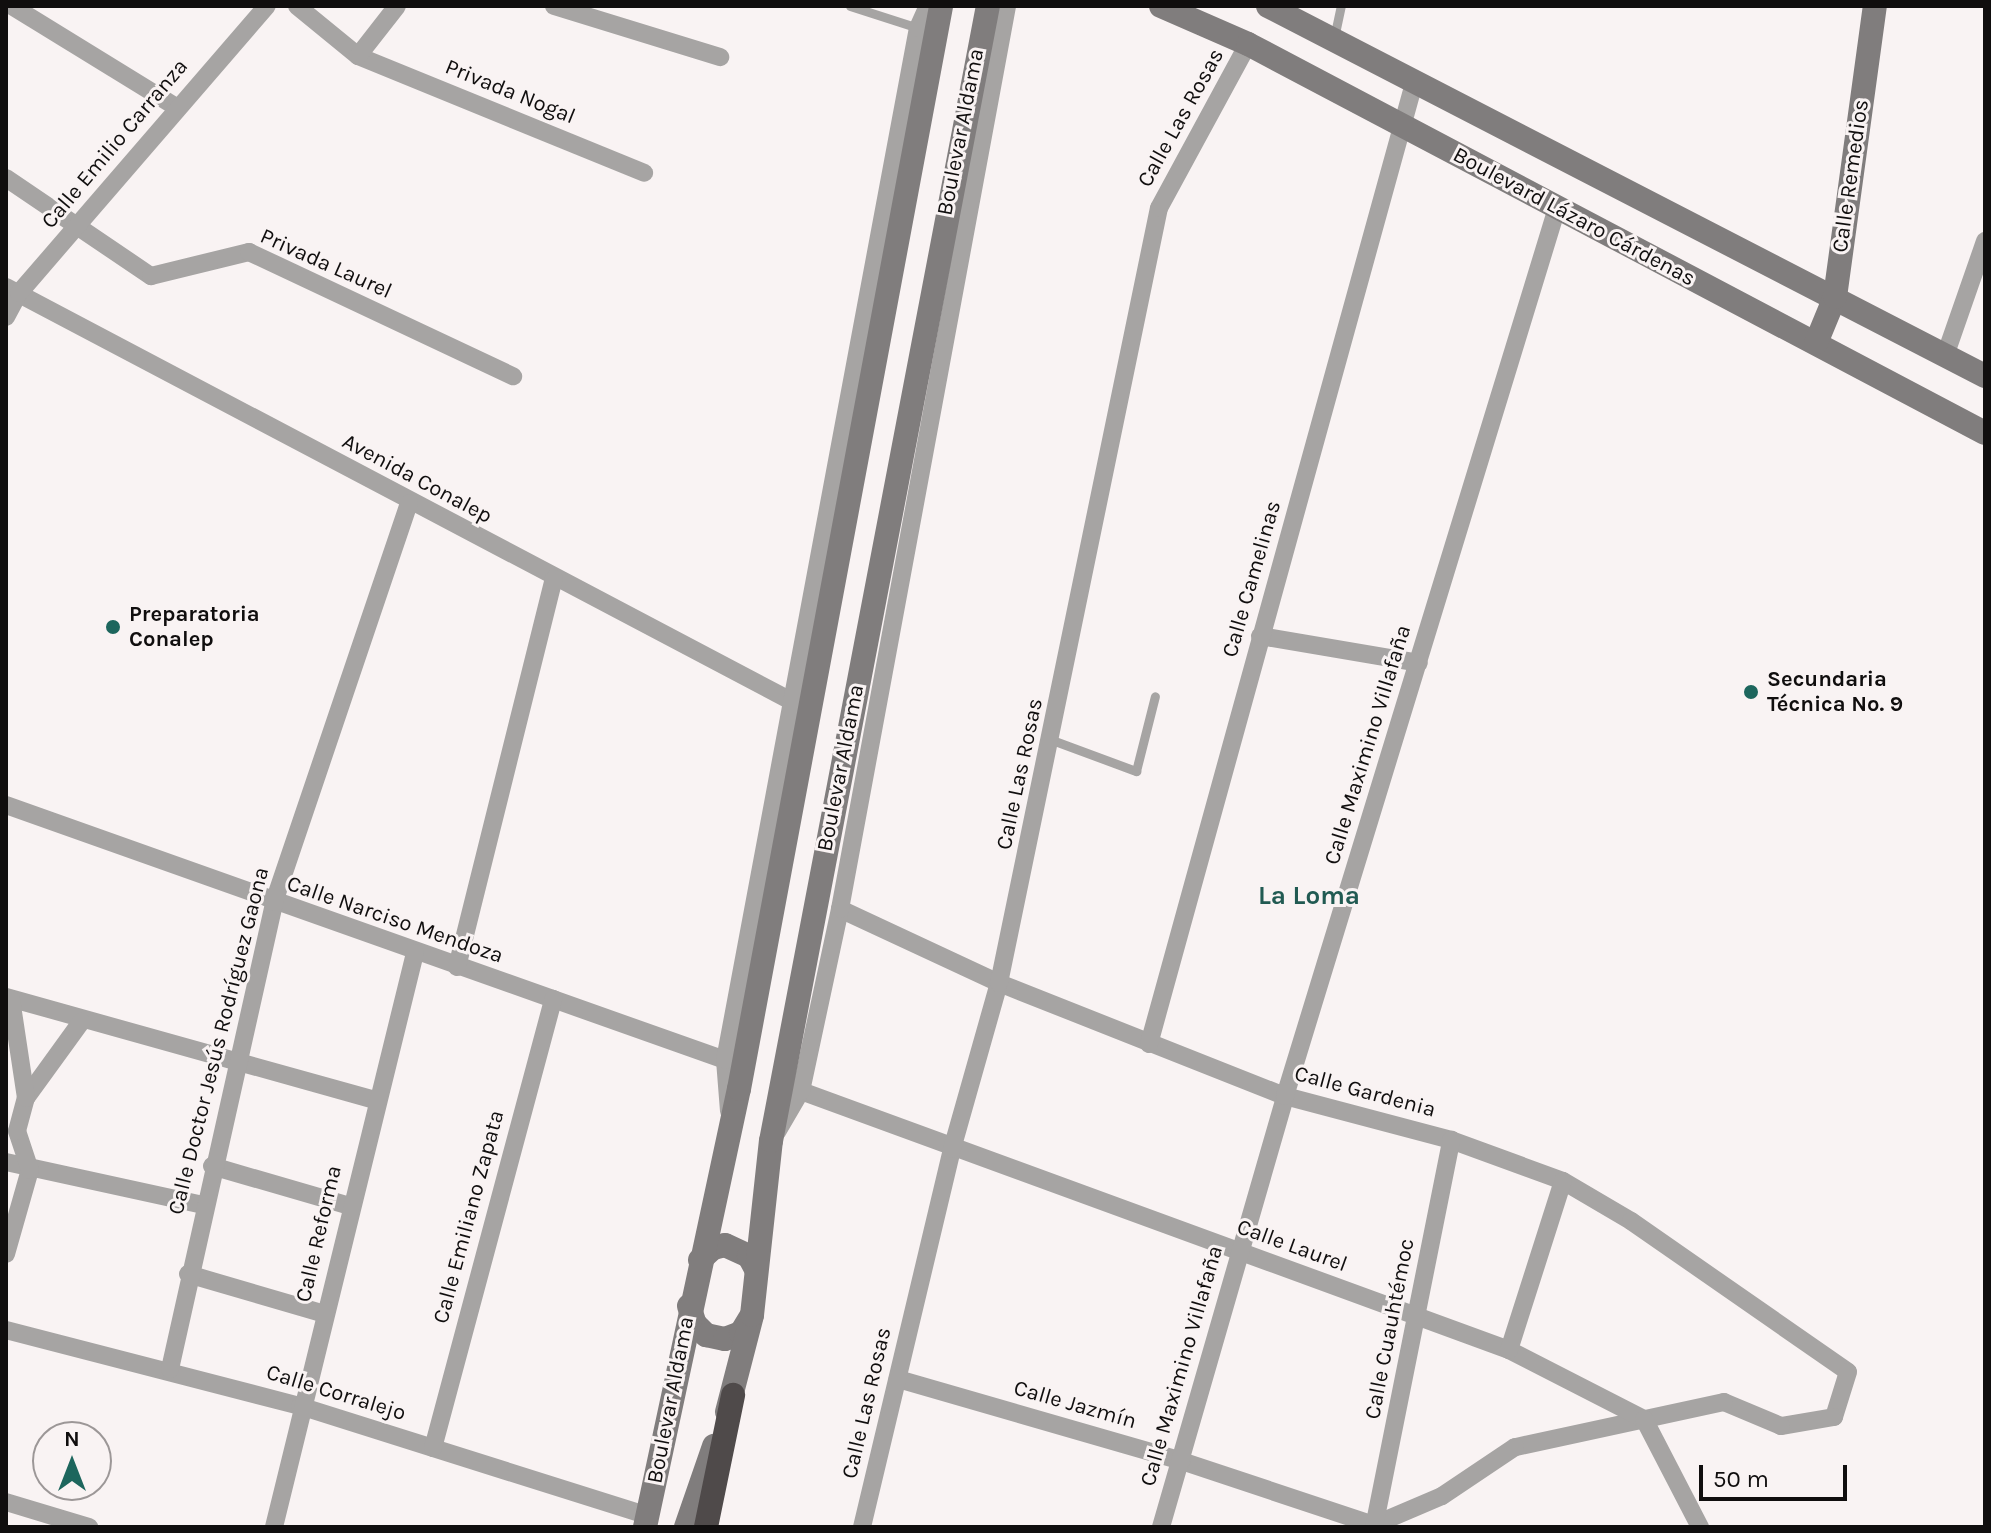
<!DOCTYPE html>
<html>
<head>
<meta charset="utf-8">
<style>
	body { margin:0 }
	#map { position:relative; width:1991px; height:1533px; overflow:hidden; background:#f9f3f3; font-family:Karla,sans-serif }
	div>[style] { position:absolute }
	.lane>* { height:9px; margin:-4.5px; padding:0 4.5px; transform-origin:4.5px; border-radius:4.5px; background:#a6a4a3 }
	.street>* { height:18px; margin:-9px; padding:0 9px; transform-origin:9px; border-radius:9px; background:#a6a4a3 }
	.secondary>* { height:24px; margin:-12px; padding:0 12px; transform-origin:12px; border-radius:12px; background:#807d7d }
	.highway>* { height:24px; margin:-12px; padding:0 12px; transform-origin:12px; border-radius:12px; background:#4f4a4a }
	.dots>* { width:22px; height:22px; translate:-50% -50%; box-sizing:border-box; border:4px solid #f9f3f3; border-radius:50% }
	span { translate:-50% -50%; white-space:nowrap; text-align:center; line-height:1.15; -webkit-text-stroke:6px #f9f3f3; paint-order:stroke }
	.street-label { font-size:22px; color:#100e0e }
	.poi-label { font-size:22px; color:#100e0e; font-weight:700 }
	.left { translate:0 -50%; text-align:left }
	.quarter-label { font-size:26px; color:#215a52; font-weight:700 }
	.frame { position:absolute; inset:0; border:8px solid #100e0e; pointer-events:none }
	.north { position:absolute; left:32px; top:1421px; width:80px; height:80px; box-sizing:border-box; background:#f9f3f3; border:2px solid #9c9797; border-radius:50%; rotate:0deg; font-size:22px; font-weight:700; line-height:32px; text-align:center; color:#100e0e }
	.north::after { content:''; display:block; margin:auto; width:28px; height:36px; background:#1d665d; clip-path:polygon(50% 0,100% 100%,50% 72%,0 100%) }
	.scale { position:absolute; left:1699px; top:1465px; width:148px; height:36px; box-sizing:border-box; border:4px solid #100e0e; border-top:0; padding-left:10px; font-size:24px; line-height:28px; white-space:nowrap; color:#100e0e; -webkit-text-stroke:6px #f9f3f3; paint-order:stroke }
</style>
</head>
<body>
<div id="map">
	<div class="lane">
		<div style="left:850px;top:6px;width:71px;rotate:17.9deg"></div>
		<div style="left:1334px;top:38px;width:33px;rotate:-78deg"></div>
		<div style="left:1052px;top:740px;width:90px;rotate:20.3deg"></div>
		<div style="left:1136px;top:771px;width:77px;rotate:-75.8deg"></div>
	</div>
	<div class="street">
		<div style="left:12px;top:6px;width:193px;rotate:31.6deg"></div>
		<div style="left:297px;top:6px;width:79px;rotate:39.3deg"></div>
		<div style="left:358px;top:56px;width:309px;rotate:22.2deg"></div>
		<div style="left:554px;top:6px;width:174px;rotate:17.1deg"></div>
		<div style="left:358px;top:56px;width:63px;rotate:-52deg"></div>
		<div style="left:6px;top:178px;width:175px;rotate:34.1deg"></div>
		<div style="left:151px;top:276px;width:101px;rotate:-13.8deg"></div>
		<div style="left:249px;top:252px;width:292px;rotate:25.2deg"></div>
		<div style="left:6px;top:287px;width:892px;rotate:27.8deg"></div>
		<div style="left:6px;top:317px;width:27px;rotate:-62deg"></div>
		<div style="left:19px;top:293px;width:379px;rotate:-49.2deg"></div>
		<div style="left:1945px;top:356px;width:122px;rotate:-70.8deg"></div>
		<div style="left:1260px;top:636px;width:161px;rotate:9.6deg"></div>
		<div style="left:6px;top:805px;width:763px;rotate:19.53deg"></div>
		<div style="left:840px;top:909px;width:175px;rotate:25deg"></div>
		<div style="left:999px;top:983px;width:308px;rotate:21.6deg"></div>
		<div style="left:1285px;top:1096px;width:172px;rotate:14.8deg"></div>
		<div style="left:1451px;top:1140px;width:119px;rotate:20.1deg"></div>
		<div style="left:1563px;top:1181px;width:79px;rotate:30.5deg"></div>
		<div style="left:1631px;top:1221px;width:264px;rotate:34.8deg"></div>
		<div style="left:1848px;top:1372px;width:47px;rotate:107.3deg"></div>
		<div style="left:1834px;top:1417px;width:54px;rotate:170.4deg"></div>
		<div style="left:1781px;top:1426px;width:62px;rotate:-157.2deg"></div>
		<div style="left:1724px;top:1402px;width:214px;rotate:167.8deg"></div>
		<div style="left:1515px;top:1447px;width:88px;rotate:146.1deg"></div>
		<div style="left:1442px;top:1496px;width:74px;rotate:156.9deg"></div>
		<div style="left:1374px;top:1525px;width:202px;rotate:-161.6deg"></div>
		<div style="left:1182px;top:1461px;width:296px;rotate:-163.9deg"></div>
		<div style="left:457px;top:967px;width:400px;rotate:-76deg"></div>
		<div style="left:6px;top:997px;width:383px;rotate:15.6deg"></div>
		<div style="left:1149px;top:1044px;width:997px;rotate:-74.58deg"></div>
		<div style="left:801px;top:1091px;width:754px;rotate:20.09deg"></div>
		<div style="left:1509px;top:1350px;width:152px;rotate:27.1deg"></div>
		<div style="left:1644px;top:1419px;width:122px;rotate:62.6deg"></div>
		<div style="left:26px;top:1098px;width:94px;rotate:-54.1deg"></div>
		<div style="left:729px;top:1111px;width:51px;rotate:-94.5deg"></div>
		<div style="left:725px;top:1060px;width:1050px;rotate:-79.41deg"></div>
		<div style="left:918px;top:28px;width:24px;rotate:-66deg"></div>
		<div style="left:777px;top:1132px;width:48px;rotate:-59.7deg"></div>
		<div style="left:801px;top:1091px;width:186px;rotate:-77.9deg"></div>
		<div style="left:840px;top:909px;width:918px;rotate:-79.52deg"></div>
		<div style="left:6px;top:1162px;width:203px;rotate:12.3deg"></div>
		<div style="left:212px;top:1166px;width:144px;rotate:16.2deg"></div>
		<div style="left:6px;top:1254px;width:87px;rotate:-74.1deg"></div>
		<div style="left:30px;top:1170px;width:41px;rotate:-108.4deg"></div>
		<div style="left:17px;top:1131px;width:34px;rotate:-75deg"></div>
		<div style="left:26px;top:1098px;width:100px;rotate:-98.6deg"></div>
		<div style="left:188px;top:1274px;width:143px;rotate:16.3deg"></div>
		<div style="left:6px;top:1330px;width:304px;rotate:14.5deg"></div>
		<div style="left:300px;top:1406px;width:365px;rotate:17.5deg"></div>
		<div style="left:1509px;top:1350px;width:177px;rotate:-72.3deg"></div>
		<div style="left:170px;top:1369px;width:478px;rotate:-77.4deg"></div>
		<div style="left:274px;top:902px;width:421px;rotate:-71.3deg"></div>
		<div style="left:433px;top:1448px;width:465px;rotate:-75deg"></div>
		<div style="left:6px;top:1502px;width:87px;rotate:16.8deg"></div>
		<div style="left:274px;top:1527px;width:591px;rotate:-76.2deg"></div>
		<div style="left:862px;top:1527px;width:389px;rotate:-76.6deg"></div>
		<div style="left:952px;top:1149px;width:173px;rotate:-74.2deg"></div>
		<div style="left:999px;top:983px;width:791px;rotate:-78.34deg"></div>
		<div style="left:1159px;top:208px;width:187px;rotate:-61.5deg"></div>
		<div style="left:1161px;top:1527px;width:448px;rotate:-73.9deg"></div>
		<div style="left:1285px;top:1096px;width:929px;rotate:-72.97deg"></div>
		<div style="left:1374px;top:1527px;width:395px;rotate:-78.7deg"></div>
	</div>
	<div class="secondary">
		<div style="left:1161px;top:6px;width:95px;rotate:23.6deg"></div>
		<div style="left:1248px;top:44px;width:833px;rotate:27.83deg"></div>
		<div style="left:1268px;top:6px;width:807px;rotate:27.3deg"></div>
		<div style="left:1816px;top:343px;width:50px;rotate:-67.6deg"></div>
		<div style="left:1835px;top:297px;width:294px;rotate:-82.2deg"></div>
		<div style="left:700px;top:1260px;width:18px;rotate:-43deg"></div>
		<div style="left:713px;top:1248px;width:12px;rotate:-14deg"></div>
		<div style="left:725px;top:1245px;width:26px;rotate:25deg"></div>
		<div style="left:749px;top:1256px;width:15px;rotate:62deg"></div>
		<div style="left:689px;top:1306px;width:19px;rotate:72deg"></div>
		<div style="left:695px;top:1324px;width:16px;rotate:45deg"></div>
		<div style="left:706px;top:1335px;width:19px;rotate:12deg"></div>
		<div style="left:725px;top:1339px;width:17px;rotate:-21deg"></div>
		<div style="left:741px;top:1333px;width:17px;rotate:-59deg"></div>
		<div style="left:727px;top:1412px;width:100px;rotate:-75.5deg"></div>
		<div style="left:752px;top:1315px;width:175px;rotate:-83.8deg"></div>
		<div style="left:771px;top:1141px;width:1156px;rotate:-79.18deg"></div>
		<div style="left:645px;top:1527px;width:448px;rotate:-77.9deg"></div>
		<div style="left:739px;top:1089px;width:1102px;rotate:-79.43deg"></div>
		<div style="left:686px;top:1527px;width:86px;rotate:-70.9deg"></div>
	</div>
	<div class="highway">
		<div style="left:706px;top:1527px;width:135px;rotate:-78.4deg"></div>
	</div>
	<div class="dots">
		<div style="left:113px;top:627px;background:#1d665d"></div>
		<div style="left:1751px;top:692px;background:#1d665d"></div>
	</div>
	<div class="street-label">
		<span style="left:510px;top:92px;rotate:22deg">Privada Nogal</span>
		<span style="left:1181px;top:118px;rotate:-61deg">Calle Las Rosas</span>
		<span style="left:961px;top:132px;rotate:-79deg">Boulevar Aldama</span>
		<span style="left:115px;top:144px;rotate:-50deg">Calle Emilio Carranza</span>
		<span style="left:1851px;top:176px;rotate:-82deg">Calle Remedios</span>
		<span style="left:1574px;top:217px;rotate:28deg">Boulevard Lázaro Cárdenas</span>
		<span style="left:326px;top:264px;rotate:24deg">Privada Laurel</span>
		<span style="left:417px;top:479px;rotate:28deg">Avenida Conalep</span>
		<span style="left:1252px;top:579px;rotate:-74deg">Calle Camelinas</span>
		<span style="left:1368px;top:745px;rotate:-73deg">Calle Maximino Villafaña</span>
		<span style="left:841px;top:768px;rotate:-79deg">Boulevar Aldama</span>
		<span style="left:1020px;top:774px;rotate:-78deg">Calle Las Rosas</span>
		<span style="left:395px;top:920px;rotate:19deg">Calle Narciso Mendoza</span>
		<span style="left:219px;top:1041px;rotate:-76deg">Calle Doctor Jesús Rodríguez Gaona</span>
		<span style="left:1365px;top:1092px;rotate:15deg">Calle Gardenia</span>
		<span style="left:469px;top:1217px;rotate:-75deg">Calle Emiliano Zapata</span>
		<span style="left:319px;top:1234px;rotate:-77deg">Calle Reforma</span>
		<span style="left:1292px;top:1246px;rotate:20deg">Calle Laurel</span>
		<span style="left:1390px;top:1329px;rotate:-79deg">Calle Cuauhtémoc</span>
		<span style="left:1182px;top:1366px;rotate:-74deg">Calle Maximino Villafaña</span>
		<span style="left:336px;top:1393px;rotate:17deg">Calle Corralejo</span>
		<span style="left:671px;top:1400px;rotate:-79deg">Boulevar Aldama</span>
		<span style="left:867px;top:1403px;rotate:-77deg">Calle Las Rosas</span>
		<span style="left:1075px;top:1405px;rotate:16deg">Calle Jazmín</span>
	</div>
	<div class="poi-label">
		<span class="left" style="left:129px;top:627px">Preparatoria<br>Conalep</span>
		<span class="left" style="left:1767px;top:692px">Secundaria<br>Técnica No. 9</span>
	</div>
	<div class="quarter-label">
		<span style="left:1309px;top:896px">La Loma</span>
	</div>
	<div class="frame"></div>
	<div class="north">N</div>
	<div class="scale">50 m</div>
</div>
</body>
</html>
